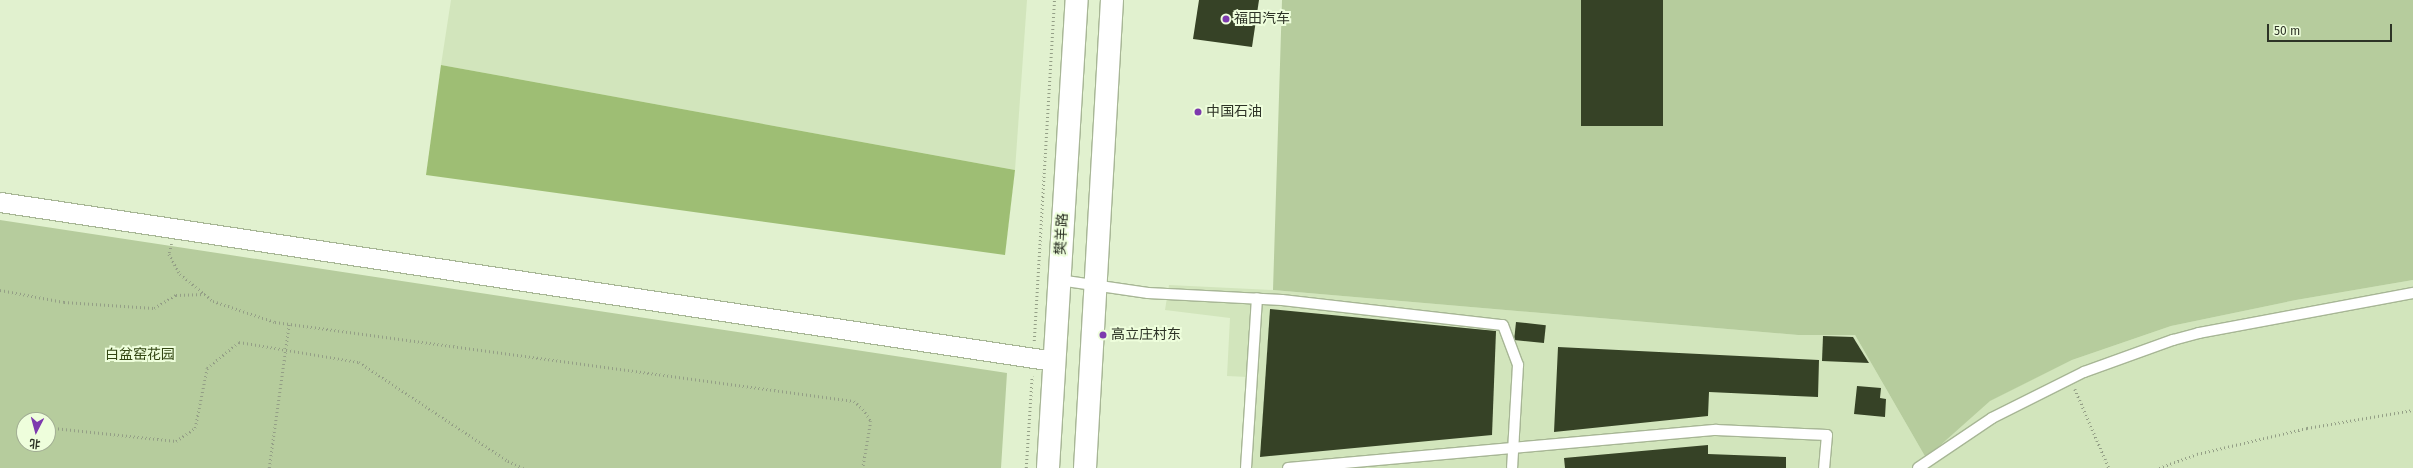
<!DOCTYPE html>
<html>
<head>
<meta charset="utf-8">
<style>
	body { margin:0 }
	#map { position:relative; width:2413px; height:468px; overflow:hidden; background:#e1f1cf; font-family:"Fira Sans","Noto Sans SC",sans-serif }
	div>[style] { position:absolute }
	.built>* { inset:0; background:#d2e5bc }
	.green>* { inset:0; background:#b6cc9d }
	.forest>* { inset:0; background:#9ebe74 }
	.building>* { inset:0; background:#364226; transform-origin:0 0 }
	.path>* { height:2.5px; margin-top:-1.25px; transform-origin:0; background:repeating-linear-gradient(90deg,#949f86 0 1px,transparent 0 4px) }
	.roads { filter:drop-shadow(1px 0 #a7b695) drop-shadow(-1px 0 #a7b695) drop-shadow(0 1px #a7b695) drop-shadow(0 -1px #a7b695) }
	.service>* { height:10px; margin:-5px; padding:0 5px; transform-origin:5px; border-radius:5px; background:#fff }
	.minor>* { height:19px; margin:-9.5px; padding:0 9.5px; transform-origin:9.5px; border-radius:9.5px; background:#fff }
	.secondary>* { height:22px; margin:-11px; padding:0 11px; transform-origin:11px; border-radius:11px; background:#fff }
	.dots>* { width:11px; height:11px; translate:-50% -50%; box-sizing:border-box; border:2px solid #eefedc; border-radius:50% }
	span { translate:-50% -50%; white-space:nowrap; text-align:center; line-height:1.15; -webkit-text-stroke:4px #eefedc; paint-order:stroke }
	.poi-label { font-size:14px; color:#2d3326 }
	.left { translate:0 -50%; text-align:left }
	.street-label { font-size:14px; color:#2d3326 }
	.park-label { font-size:14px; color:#324612 }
	.north { position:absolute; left:16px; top:412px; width:40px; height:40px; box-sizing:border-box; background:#eefedc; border:1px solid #a1ad93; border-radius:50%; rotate:186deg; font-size:11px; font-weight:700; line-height:16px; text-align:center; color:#2d3326 }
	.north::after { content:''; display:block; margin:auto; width:14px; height:18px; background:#7d3aae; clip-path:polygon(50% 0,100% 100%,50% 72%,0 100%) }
	.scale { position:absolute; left:2267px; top:24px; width:125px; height:18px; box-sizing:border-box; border:2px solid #2d3326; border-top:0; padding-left:5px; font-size:12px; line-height:14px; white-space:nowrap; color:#2d3326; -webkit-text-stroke:3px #eefedc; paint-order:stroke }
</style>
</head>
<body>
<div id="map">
	<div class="built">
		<div style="clip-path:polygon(451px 0,1027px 0,1015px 170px,441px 65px)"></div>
		<div style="clip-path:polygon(2413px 280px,2413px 468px,1242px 468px,1248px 377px,1227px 376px,1230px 318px,1165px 310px,1169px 285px,1273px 290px,1798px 335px,1855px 335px,1926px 458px,1989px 401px,2072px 360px,2171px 326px,2296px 300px)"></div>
	</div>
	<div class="green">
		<div style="clip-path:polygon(1282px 0,2413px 0,2413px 280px,2296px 300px,2171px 326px,2072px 360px,1990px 401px,1926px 458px,1855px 335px,1798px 335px,1273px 290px)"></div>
		<div style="clip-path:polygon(evenodd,0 220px,1007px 373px,1001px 468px,0 468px,0 220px,24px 420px,48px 420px,48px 444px,24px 444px,24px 420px)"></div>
	</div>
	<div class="forest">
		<div style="clip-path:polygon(441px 65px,1015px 170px,1005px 255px,426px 175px)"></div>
	</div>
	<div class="building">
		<div style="clip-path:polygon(1199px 0,1259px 0,1252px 47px,1193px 39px)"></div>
		<div style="left:1581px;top:0;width:82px;height:126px"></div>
		<div style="clip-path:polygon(1270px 309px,1496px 331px,1492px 435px,1260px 457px)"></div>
		<div style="left:1516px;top:322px;width:30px;height:18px;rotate:6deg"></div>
		<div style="clip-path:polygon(1823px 336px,1853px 337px,1869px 363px,1822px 361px)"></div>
		<div style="clip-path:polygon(1558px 347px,1819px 360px,1818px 397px,1709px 392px,1708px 416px,1554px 432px)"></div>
		<div style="clip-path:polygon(1857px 386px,1881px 388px,1880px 398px,1886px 399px,1885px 417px,1854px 414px)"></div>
		<div style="clip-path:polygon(1708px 445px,1708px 454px,1786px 457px,1786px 468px,1565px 468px,1564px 458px)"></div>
	</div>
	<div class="path">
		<div style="left:172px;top:244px;width:10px;rotate:107deg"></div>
		<div style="left:169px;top:254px;width:23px;rotate:61deg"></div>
		<div style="left:180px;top:274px;width:43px;rotate:39.3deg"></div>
		<div style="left:213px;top:301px;width:65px;rotate:18.7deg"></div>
		<div style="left:275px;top:322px;width:584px;rotate:7.77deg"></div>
		<div style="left:854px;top:401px;width:12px;rotate:42deg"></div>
		<div style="left:863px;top:409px;width:14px;rotate:56deg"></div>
		<div style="left:871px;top:421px;width:48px;rotate:99.7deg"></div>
		<div style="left:0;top:290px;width:65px;rotate:10.6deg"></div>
		<div style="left:64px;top:302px;width:90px;rotate:3.8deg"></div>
		<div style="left:154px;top:308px;width:26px;rotate:-31deg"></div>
		<div style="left:176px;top:295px;width:30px;rotate:-2deg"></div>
		<div style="left:1034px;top:341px;width:342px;rotate:-86.6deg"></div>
		<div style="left:2075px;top:389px;width:86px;rotate:66.7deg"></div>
		<div style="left:54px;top:428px;width:123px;rotate:6.1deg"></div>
		<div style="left:176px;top:441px;width:23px;rotate:-34deg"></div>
		<div style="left:195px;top:428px;width:61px;rotate:-78.7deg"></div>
		<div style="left:207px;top:368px;width:41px;rotate:-39.1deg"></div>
		<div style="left:239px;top:342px;width:122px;rotate:9.5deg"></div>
		<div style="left:359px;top:362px;width:179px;rotate:33.6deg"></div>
		<div style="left:508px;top:461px;width:17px;rotate:25deg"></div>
		<div style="left:269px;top:468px;width:145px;rotate:-82.1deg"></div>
		<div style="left:1026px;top:468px;width:92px;rotate:-86.3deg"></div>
		<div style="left:2159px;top:468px;width:40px;rotate:-20.2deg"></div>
		<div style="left:2197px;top:454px;width:113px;rotate:-13.3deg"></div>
		<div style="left:2307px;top:428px;width:108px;rotate:-9.6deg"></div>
	</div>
	<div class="roads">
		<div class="service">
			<div style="left:1059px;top:280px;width:90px;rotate:8.3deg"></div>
			<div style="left:1148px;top:293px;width:134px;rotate:3deg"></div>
			<div style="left:1282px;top:300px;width:222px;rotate:6.5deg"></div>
			<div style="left:1503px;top:325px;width:43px;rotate:69.4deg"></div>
			<div style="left:1518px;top:365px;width:103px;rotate:93.3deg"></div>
			<div style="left:1246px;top:468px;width:170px;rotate:-86.3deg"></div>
			<div style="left:1288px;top:468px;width:430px;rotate:-5.1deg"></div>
			<div style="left:1716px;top:430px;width:111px;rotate:2.6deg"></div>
			<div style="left:1827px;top:435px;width:33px;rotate:95deg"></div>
			<div style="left:1918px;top:468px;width:89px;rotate:-34deg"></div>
			<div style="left:1992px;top:418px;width:103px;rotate:-26.6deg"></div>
			<div style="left:2084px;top:372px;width:95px;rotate:-19.8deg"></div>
			<div style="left:2173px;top:340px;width:27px;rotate:-15deg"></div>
			<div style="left:2199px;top:333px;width:218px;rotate:-10.6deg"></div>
		</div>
		<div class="minor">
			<div style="left:0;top:202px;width:1066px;rotate:8.58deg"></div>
		</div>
		<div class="secondary">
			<div style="left:1048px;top:468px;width:469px;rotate:-86.5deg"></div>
			<div style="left:1085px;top:468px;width:469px;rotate:-86.7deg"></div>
		</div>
	</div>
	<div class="dots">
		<div style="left:1226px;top:19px;background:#7d3aae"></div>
		<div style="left:1198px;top:112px;background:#7d3aae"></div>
		<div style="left:1103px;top:335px;background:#7d3aae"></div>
	</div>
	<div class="poi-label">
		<span class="left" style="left:1234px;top:19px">福田汽车</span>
		<span class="left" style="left:1206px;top:112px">中国石油</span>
		<span class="left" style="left:1111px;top:335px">高立庄村东</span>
	</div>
	<div class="street-label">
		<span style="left:1062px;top:234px;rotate:-87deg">樊羊路</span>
	</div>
	<div class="park-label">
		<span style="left:140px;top:355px">白盆窑花园</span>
	</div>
	<div class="north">北</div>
	<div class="scale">50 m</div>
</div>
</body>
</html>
